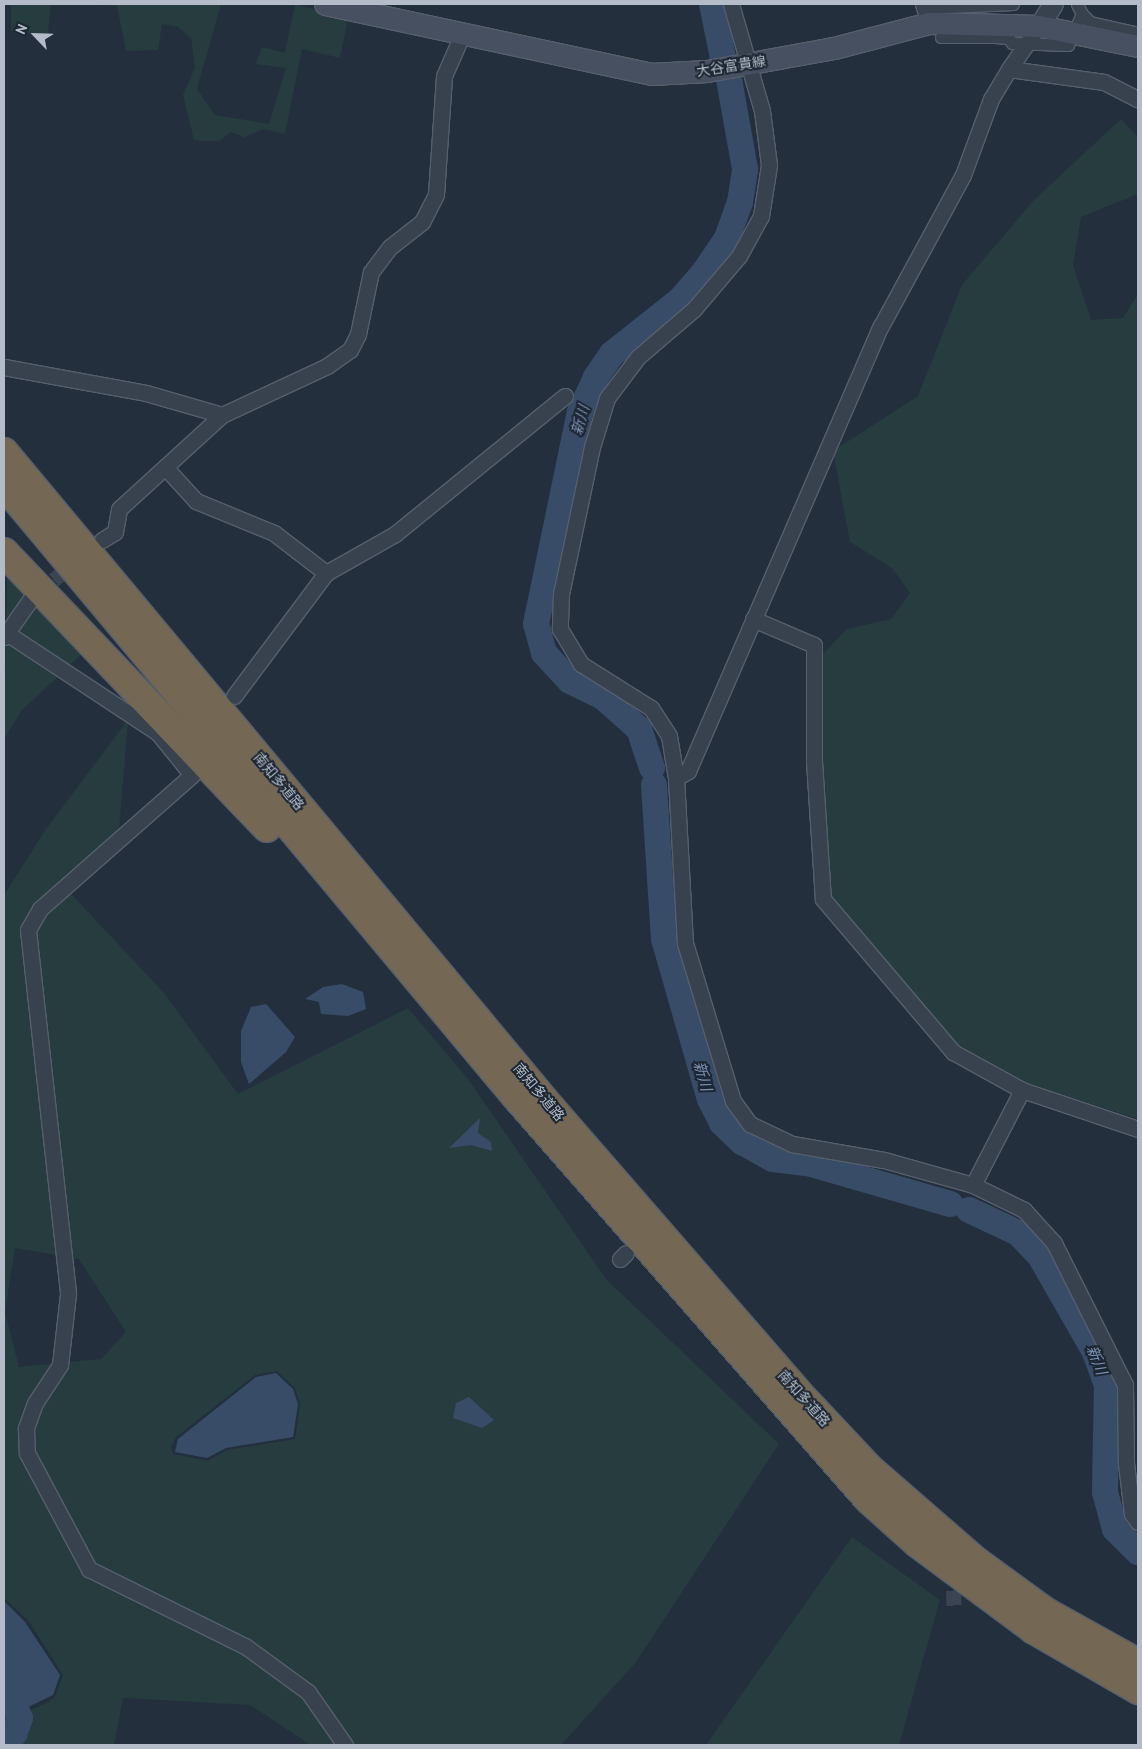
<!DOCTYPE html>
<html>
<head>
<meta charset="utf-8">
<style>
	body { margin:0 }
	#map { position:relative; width:1142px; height:1749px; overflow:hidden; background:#242f3e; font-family:"PT Sans","Noto Sans JP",sans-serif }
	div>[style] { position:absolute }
	.green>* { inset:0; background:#263c3f }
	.water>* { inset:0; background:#394c67 }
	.river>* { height:26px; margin:-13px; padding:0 13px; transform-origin:13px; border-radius:13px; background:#394c67 }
	.minor-tunnel>* { height:15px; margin-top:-7.5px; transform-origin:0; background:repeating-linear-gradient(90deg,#3a4453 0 15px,transparent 0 23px) }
	.roads { filter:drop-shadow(1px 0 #565f6c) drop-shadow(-1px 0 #565f6c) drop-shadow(0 1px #565f6c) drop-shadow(0 -1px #565f6c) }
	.pedestrian>* { height:11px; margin:-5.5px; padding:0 5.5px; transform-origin:5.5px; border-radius:5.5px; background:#38414e }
	.minor>* { height:15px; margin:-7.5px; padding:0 7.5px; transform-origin:7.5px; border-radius:7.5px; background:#38414e }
	.tertiary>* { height:19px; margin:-9.5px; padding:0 9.5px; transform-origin:9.5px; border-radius:9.5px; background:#38414e }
	.secondary>* { height:21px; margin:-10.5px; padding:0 10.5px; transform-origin:10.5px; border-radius:10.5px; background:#465061 }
	.motorway>* { height:28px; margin:-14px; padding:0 14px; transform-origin:14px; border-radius:14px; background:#746855 }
	span { translate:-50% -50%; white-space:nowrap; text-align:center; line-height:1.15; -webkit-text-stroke:4px #1d2633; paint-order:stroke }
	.street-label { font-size:14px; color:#b4bcc9 }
	.water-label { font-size:15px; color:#7c92b1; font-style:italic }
	.frame { position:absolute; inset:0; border:5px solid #b4bcc9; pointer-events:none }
	.north { position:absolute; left:10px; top:10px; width:50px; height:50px; -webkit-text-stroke:4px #1d2633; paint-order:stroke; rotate:294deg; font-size:14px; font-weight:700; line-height:20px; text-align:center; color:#b4bcc9 }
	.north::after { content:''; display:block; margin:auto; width:18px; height:22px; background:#b4bcc9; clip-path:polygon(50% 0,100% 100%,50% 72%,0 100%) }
</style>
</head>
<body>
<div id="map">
	<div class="green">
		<div style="clip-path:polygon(11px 4px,51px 4px,48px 35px,11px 31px)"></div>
		<div style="clip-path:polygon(80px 4px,221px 4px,197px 89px,215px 115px,269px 124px,286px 68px,256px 64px,262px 47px,285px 53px,295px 4px,348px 18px,340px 58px,302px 49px,285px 134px,264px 129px,244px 137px,231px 132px,219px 141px,202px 141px,194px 140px,183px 95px,195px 68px,191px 38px,178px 27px,162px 24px,158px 50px,126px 51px,117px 6px)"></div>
		<div style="clip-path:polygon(1121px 119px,1138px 137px,1138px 194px,1081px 217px,1073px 265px,1091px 320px,1123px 318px,1138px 294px,1138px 1119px,1030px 1084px,955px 1043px,831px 896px,820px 755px,821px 656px,847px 629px,891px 619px,910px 593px,892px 568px,850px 542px,833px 451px,918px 396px,962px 285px,1033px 201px)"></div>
		<div style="clip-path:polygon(7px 574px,82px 654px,21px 711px,4px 739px)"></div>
		<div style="clip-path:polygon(evenodd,128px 720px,119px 830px,59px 881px,164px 993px,238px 1094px,408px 1008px,468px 1079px,606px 1279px,779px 1444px,636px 1662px,561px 1745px,311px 1745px,250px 1705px,123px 1698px,114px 1745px,4px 1745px,4px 1705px,24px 1713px,47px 1703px,55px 1697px,63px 1675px,28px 1620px,4px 1598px,4px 895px,46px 829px,128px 720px,15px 1248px,79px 1259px,126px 1332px,101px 1359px,19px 1367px,5px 1312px,15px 1248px,128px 720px,277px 1371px,295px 1388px,300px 1404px,295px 1439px,227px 1450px,208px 1461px,173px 1454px,171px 1447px,176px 1437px,255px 1375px,277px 1371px)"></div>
		<div style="clip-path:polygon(852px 1537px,940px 1600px,899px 1745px,706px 1745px)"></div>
	</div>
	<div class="water">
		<div style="clip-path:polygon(342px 984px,363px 992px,366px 1009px,348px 1016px,321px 1014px,319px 1002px,305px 999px,323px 987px)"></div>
		<div style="clip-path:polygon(266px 1004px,295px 1037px,286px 1052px,249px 1084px,241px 1062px,241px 1031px,251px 1007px)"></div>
		<div style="clip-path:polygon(480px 1118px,478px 1133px,491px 1142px,492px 1151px,471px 1145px,449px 1148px)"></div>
		<div style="clip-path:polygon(276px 1373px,293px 1389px,298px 1404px,293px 1437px,226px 1448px,207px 1458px,175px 1452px,178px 1439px,256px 1377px)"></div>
		<div style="clip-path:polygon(469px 1397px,494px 1420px,482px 1428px,453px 1418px,456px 1403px)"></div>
		<div style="clip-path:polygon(4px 1601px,25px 1622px,60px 1675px,53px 1695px,24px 1709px,4px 1702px)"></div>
		<div style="clip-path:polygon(4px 1728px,15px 1732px,28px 1737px,22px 1745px,4px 1745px)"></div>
	</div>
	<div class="river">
		<div style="left:712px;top:4px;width:55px;rotate:78.5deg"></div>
		<div style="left:652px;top:768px;width:41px;rotate:-108.4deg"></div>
		<div style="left:639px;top:729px;width:48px;rotate:-138.4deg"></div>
		<div style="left:603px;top:697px;width:37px;rotate:-154deg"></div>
		<div style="left:570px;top:681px;width:38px;rotate:-133deg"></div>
		<div style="left:544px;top:653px;width:30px;rotate:-105deg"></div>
		<div style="left:536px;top:624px;width:217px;rotate:-78.3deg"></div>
		<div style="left:580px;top:412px;width:38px;rotate:-65deg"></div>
		<div style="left:596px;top:377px;width:28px;rotate:-55deg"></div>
		<div style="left:612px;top:354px;width:87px;rotate:-38.5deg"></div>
		<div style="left:680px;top:300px;width:38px;rotate:-49deg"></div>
		<div style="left:705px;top:271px;width:40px;rotate:-56deg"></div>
		<div style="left:727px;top:238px;width:38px;rotate:-70deg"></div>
		<div style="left:740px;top:202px;width:33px;rotate:-81deg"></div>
		<div style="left:745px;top:169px;width:91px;rotate:-100.1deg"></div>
		<div style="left:654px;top:785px;width:154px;rotate:86.3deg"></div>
		<div style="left:664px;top:939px;width:166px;rotate:74deg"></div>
		<div style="left:710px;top:1099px;width:27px;rotate:63deg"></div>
		<div style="left:722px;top:1123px;width:28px;rotate:44deg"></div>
		<div style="left:742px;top:1142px;width:35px;rotate:29deg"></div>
		<div style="left:773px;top:1159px;width:35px;rotate:7deg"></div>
		<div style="left:808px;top:1163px;width:148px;rotate:16.1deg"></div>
		<div style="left:969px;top:1210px;width:54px;rotate:25.1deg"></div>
		<div style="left:1018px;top:1233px;width:32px;rotate:46deg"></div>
		<div style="left:1040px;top:1256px;width:111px;rotate:60.2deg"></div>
		<div style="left:1095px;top:1352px;width:35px;rotate:70deg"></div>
		<div style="left:1107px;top:1385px;width:107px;rotate:91.1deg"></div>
		<div style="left:1105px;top:1492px;width:38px;rotate:75deg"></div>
		<div style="left:1115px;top:1529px;width:33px;rotate:45deg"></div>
		<div style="left:14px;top:1706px;width:13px;rotate:63deg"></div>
		<div style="left:20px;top:1718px;width:15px;rotate:110deg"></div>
	</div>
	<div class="minor-tunnel">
		<div style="left:36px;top:594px;width:53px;rotate:-38.8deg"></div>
		<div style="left:953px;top:1567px;width:41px;rotate:88.6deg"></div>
	</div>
	<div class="roads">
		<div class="pedestrian">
			<div style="left:924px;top:8px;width:89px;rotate:-2.6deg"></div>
			<div style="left:1082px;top:14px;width:11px;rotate:45deg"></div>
			<div style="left:1090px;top:22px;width:49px;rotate:12.9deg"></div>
			<div style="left:941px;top:37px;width:54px"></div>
			<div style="left:995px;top:37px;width:14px;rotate:4deg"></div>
			<div style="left:1009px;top:38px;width:6px;rotate:59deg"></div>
			<div style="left:1012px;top:43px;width:56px;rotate:2deg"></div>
			<div style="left:1068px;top:45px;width:34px;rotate:-66deg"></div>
			<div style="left:1082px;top:14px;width:11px;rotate:-117deg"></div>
		</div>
		<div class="minor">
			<div style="left:731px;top:4px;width:111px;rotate:73.8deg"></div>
			<div style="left:762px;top:111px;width:54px;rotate:82.6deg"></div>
			<div style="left:769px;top:165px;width:52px;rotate:98.9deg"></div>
			<div style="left:761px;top:216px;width:46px;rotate:118.8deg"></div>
			<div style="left:739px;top:256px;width:70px;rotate:130.3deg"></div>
			<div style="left:694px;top:309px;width:74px;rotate:139.4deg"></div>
			<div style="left:638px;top:357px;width:51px;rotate:127.1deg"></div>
			<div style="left:607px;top:398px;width:51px;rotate:107deg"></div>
			<div style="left:592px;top:447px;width:150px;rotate:101.9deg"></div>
			<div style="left:561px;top:594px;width:35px;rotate:92deg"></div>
			<div style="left:560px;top:629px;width:41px;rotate:59deg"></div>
			<div style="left:581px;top:664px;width:83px;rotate:32.2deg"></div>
			<div style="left:651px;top:708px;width:33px;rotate:57deg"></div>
			<div style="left:669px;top:736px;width:43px;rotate:80.5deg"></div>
			<div style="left:676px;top:778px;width:165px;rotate:86.9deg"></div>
			<div style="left:685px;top:943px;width:165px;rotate:73.1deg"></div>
			<div style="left:733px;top:1101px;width:29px;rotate:54deg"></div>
			<div style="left:750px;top:1124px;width:47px;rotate:25.5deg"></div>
			<div style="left:792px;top:1144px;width:93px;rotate:9.9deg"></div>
			<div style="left:884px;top:1160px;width:92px;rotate:15.7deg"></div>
			<div style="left:973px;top:1185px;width:57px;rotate:26.1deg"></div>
			<div style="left:1024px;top:1210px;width:45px;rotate:47.7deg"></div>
			<div style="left:1054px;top:1243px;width:159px;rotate:63.4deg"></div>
			<div style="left:1125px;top:1385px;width:78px;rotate:89.3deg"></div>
			<div style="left:1126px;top:1463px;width:51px;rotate:83.3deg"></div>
			<div style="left:1132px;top:1514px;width:10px;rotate:53deg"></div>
			<div style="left:923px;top:4px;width:20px;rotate:72deg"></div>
			<div style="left:1039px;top:26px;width:52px;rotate:124.9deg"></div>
			<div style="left:1009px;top:69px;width:96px;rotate:7.8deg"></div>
			<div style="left:1104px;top:82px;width:38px;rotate:27deg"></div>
			<div style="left:4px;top:367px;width:144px;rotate:10.4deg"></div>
			<div style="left:146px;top:393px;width:79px;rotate:16.1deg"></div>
			<div style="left:165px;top:467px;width:46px;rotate:47.6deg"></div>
			<div style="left:196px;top:501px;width:84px;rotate:22.3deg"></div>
			<div style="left:274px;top:533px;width:66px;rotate:37.6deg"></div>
			<div style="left:102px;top:540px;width:15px;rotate:-32deg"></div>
			<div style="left:115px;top:532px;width:23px;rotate:-80deg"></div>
			<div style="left:119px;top:509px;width:139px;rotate:-42.4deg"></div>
			<div style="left:222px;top:415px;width:116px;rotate:-25deg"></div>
			<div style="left:327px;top:366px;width:28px;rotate:-35deg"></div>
			<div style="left:350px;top:350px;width:18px;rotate:-63deg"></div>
			<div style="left:358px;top:334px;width:63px;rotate:-78.2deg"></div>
			<div style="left:371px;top:272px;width:31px;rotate:-53deg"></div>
			<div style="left:390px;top:247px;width:41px;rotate:-38deg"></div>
			<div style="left:422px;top:222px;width:31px;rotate:-63deg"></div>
			<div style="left:436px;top:194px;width:118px;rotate:-86.1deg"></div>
			<div style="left:444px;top:76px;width:45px;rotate:-66.3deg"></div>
			<div style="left:753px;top:619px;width:66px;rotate:23.1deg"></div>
			<div style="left:814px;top:645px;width:116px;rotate:90deg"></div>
			<div style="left:814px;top:761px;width:138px;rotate:86.3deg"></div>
			<div style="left:823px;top:899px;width:201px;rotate:49.6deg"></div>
			<div style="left:953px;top:1052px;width:79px;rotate:28.8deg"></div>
			<div style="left:1022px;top:1090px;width:122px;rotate:18.6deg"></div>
			<div style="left:5px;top:632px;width:183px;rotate:33.4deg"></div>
			<div style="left:158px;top:733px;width:54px;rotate:51deg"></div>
			<div style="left:192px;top:775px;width:203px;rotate:138.6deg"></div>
			<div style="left:40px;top:909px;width:24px;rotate:120deg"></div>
			<div style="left:28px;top:930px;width:366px;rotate:83.7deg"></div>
			<div style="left:68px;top:1294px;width:71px;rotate:96.4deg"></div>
			<div style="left:60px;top:1365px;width:45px;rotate:123.3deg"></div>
			<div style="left:35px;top:1403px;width:27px;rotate:110deg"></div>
			<div style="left:26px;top:1428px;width:25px;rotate:88deg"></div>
			<div style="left:27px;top:1453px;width:132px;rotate:61.9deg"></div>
			<div style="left:89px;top:1569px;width:174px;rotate:26.3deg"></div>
			<div style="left:245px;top:1646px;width:78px;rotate:36.1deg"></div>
			<div style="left:308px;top:1692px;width:65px;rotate:55.1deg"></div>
			<div style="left:4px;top:637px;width:45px;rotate:-54.9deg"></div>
			<div style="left:234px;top:696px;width:154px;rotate:-53.2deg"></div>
			<div style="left:326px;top:573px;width:79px;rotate:-29.5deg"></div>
			<div style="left:395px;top:534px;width:219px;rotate:-39.1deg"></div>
			<div style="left:676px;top:778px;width:14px;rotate:-30deg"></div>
			<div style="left:688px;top:771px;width:485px;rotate:-66.6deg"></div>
			<div style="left:881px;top:326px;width:172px;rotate:-61.5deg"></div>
			<div style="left:963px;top:175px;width:81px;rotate:-69.8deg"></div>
			<div style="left:991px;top:99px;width:35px;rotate:-59deg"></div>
			<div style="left:973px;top:1185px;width:107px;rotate:-62.7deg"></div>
			<div style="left:620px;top:1259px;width:8px;rotate:-45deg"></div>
		</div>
		<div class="tertiary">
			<div style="left:1039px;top:26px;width:26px;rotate:-58deg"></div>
		</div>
		<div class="secondary">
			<div style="left:325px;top:4px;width:333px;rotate:12.1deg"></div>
			<div style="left:651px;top:74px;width:56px;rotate:-3.1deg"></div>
			<div style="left:707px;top:71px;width:129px;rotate:-10.3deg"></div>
			<div style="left:834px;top:48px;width:98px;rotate:-14.7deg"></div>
			<div style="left:929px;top:23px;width:110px;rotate:1.6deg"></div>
			<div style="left:1039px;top:26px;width:101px;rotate:11.4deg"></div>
		</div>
		<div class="motorway">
			<div style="left:4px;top:452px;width:854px;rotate:50.18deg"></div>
			<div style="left:551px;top:1108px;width:390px;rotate:49deg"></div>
			<div style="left:807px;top:1402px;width:92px;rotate:46.8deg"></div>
			<div style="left:870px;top:1469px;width:140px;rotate:41deg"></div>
			<div style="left:976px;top:1561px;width:87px;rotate:36.1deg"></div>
			<div style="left:1046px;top:1612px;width:105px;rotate:29deg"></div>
			<div style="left:4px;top:485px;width:799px;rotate:50.08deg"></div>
			<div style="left:517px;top:1098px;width:533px;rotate:48.8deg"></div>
			<div style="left:868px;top:1499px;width:66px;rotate:41.9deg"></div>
			<div style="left:917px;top:1543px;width:146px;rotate:36.6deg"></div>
			<div style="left:1034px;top:1630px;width:120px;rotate:30deg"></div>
			<div style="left:4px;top:552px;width:381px;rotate:46.4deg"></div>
		</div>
	</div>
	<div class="street-label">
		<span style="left:731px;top:66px;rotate:-9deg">大谷富貴線</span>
		<span style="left:279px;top:781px;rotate:50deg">南知多道路</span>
		<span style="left:539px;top:1092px;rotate:50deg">南知多道路</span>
		<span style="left:804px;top:1398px;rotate:48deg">南知多道路</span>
	</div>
	<div class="water-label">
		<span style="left:580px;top:420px;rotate:-74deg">新川</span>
		<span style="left:703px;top:1076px;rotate:74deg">新川</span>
		<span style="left:1097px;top:1360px;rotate:68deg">新川</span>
	</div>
	<div class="frame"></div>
	<div class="north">N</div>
</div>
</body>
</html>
